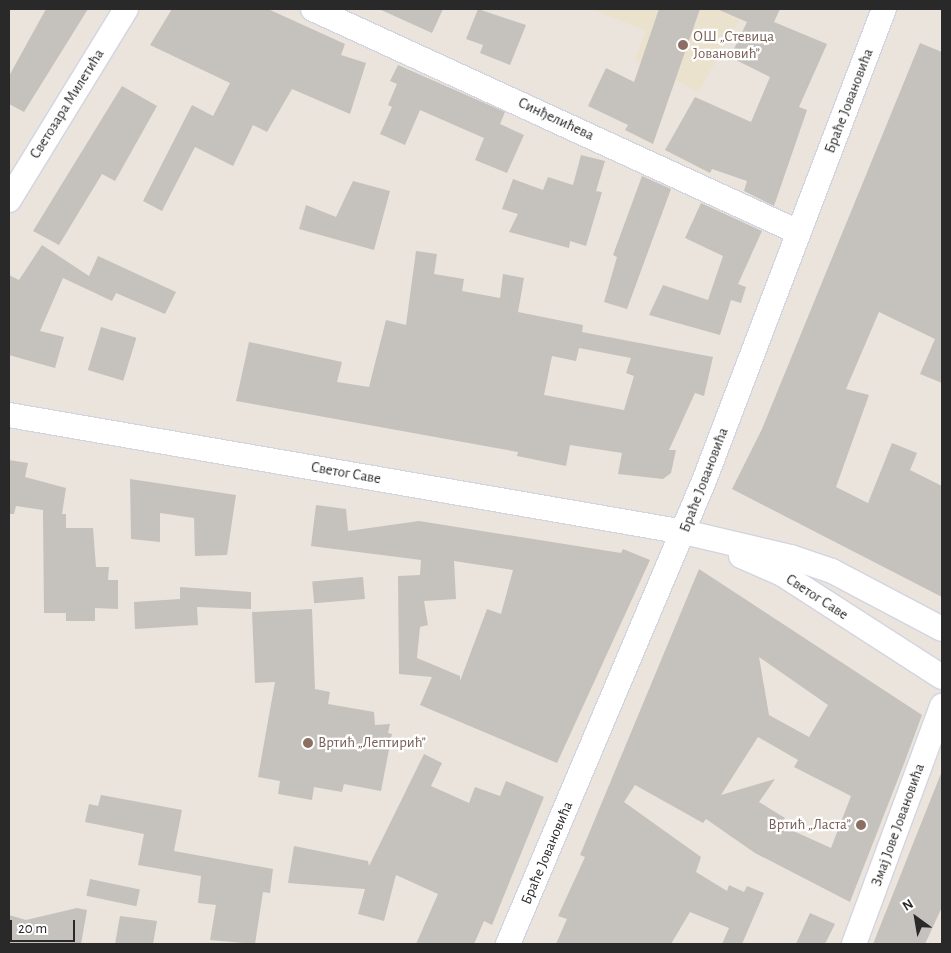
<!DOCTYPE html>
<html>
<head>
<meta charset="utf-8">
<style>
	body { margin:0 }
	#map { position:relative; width:951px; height:953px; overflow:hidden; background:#eae4dc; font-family:"Alegreya Sans",sans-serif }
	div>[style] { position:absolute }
	.education>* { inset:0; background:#eae2cd }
	.building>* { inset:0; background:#c5c1bc; transform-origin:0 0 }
	.roads { filter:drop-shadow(1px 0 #d2d4e0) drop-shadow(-1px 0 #d2d4e0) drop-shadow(0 1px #d2d4e0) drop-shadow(0 -1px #d2d4e0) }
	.minor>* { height:24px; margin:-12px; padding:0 12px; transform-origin:12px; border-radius:12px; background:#fff }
	.dots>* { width:14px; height:14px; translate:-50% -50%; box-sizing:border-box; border:2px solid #fff; border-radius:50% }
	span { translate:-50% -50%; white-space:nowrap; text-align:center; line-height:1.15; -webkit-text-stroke:4.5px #fff; paint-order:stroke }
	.education-label { font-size:15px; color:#785e54 }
	.left { translate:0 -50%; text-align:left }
	.right { translate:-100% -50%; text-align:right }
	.street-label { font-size:15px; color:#292929 }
	.frame { position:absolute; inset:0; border:10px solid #292929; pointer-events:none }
	.north { position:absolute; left:891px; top:893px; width:50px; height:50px; -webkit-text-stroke:4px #fff; paint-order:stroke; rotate:328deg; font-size:14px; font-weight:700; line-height:20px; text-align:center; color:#292929 }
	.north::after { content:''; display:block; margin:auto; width:18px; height:22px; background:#292929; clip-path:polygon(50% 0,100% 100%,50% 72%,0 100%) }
	.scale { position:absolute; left:10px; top:920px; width:65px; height:22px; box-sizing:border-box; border:2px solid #292929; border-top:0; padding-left:6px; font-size:15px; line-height:18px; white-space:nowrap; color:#292929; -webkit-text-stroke:4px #fff; paint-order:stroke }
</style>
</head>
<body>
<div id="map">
	<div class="education">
		<div style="clip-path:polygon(591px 9px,746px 9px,698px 92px,635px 59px,646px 31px)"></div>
	</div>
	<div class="building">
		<div style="clip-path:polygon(46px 9px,88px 9px,24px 112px,9px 104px,9px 76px)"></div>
		<div style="clip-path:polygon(172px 9px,268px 9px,345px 44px,341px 55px,366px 63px,350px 114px,292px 89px,267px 132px,253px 125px,233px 166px,195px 147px,162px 211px,143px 201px,192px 105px,213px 116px,230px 83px,150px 45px)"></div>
		<div style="clip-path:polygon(379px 9px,443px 9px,432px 33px)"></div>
		<div style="clip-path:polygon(478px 9px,526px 25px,510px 65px,480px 53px,483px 45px,466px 39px)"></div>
		<div style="clip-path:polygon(659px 9px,700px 9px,653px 144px,625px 130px,628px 125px,588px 106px,606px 68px,634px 82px)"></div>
		<div style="clip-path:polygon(717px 9px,780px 9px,774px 22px,827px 44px,799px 107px,807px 110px,774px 206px,744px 191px,747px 181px,712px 169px,710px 173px,665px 150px,695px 97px,751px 122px,770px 77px,730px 57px,747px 22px)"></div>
		<div style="clip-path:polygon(920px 43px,942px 52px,942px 383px,920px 374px,935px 339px,879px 312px,846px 389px,869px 395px,836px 487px,868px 503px,892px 443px,917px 453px,910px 470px,942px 486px,942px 597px,732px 489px,762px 429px)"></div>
		<div style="clip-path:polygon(398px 65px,505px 112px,500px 124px,524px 135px,507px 173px,475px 160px,484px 138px,420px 110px,405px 145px,380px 134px,392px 107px,388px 105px,397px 84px,390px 81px)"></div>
		<div style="clip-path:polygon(122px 86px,157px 106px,115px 181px,102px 174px,59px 245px,33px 231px)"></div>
		<div style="clip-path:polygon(581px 155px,605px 161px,596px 191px,602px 192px,586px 246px,570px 241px,569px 248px,509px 232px,518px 214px,502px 209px,513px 179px,543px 190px,548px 177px,573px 185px)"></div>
		<div style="clip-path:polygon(642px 176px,671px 189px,627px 309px,604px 302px,617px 257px,613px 255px)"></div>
		<div style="clip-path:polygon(353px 181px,390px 191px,374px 250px,299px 229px,306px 205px,336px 217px)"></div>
		<div style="clip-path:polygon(701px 203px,762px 231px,738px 284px,746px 287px,741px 303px,731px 300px,720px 335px,649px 315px,663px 285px,708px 300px,723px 256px,685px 238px)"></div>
		<div style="clip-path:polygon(42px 245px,89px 276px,98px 256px,176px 292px,165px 314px,116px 293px,112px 301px,63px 278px,40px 331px,64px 337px,55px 368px,9px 355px,9px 275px,19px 280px)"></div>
		<div style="clip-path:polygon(evenodd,416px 251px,437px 254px,434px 274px,464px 279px,462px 291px,500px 298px,503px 274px,524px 278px,518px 312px,583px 325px,582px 332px,713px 357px,704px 396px,695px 393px,669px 450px,676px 450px,671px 473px,663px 479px,618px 474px,622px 453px,570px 445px,566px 466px,517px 456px,518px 452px,236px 401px,249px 342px,342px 362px,337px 382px,369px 387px,386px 320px,406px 325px,416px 251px,579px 348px,631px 358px,626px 373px,634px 376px,624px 410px,544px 395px,552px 356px,576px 361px,579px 348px)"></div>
		<div style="left:101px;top:327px;width:37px;height:45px;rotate:17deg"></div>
		<div style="clip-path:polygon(9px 460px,28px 463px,25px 477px,66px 488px,62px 514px,66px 514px,66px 528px,93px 528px,96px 567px,109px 567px,108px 580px,118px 580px,118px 609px,95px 608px,95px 621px,66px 621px,66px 613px,44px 613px,43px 510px,16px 506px,14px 514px,9px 514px)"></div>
		<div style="clip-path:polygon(130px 479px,236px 495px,227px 555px,195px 556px,194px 518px,160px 513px,160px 542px,131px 539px)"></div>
		<div style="clip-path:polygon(evenodd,316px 505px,346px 509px,348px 531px,419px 521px,621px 553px,623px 549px,650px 560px,557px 763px,420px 705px,432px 677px,399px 674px,398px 576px,420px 575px,421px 560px,311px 546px,316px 505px,454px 561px,513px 570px,501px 614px,487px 609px,460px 681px,460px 676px,417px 658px,420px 627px,428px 625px,424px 601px,456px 599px,454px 561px)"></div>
		<div style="clip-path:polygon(evenodd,699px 569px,922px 715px,905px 761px,850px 902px,755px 853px,706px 819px,703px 823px,635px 785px,624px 802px,701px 857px,696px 872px,727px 891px,729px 885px,744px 892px,747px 886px,764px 893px,742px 944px,722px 944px,729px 928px,690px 912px,671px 944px,556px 944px,567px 919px,558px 916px,585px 857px,580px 855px,699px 569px,759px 657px,828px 705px,809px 737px,769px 715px,759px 657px,699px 569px,758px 737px,798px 760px,794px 767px,851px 796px,831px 848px,780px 825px,785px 818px,759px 802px,775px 779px,721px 795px,758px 737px)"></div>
		<div style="left:363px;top:577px;width:22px;height:51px;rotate:85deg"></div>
		<div style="clip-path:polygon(180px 587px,251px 592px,251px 609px,197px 607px,198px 625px,135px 629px,134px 602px,180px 599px)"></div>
		<div style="clip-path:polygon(312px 609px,315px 689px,330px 692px,328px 704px,374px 712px,375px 725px,390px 724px,388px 733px,392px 734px,381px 791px,344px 784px,342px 792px,314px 787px,312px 800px,278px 794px,280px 781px,258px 777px,275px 682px,255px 683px,252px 612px)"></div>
		<div style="clip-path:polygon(424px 754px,442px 763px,431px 786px,469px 803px,475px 787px,500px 796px,506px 781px,544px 797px,492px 925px,484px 921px,474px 944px,416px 944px,438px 894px,396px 875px,384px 921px,358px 914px,365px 889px,288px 883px,294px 846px,368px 861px,369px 866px)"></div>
		<div style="clip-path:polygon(942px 771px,942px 907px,925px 944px,873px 944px)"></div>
		<div style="clip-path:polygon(101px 795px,182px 810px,174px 851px,273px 869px,270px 893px,263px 892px,255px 944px,210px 940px,216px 905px,198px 903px,201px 876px,138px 865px,144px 834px,85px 822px,89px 804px,98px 806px)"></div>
		<div style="left:90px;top:879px;width:51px;height:17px;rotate:12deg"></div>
		<div style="clip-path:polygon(77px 908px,87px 910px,81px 944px,9px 944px,9px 915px,26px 920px)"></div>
		<div style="clip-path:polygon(810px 913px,835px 924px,825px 944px,796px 944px)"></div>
		<div style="clip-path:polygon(120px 916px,157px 921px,153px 944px,115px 944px)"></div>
	</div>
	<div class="roads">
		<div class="minor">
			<div style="left:313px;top:9px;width:534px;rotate:24.69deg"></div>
			<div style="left:9px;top:200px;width:224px;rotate:-58.5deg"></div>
			<div style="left:9px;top:415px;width:685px;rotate:9.83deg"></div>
			<div style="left:684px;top:532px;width:110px;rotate:13.2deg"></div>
			<div style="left:791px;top:557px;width:43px;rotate:18.9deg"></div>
			<div style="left:832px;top:571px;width:124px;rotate:27.8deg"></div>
			<div style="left:741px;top:556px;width:45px;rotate:23.7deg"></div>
			<div style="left:782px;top:574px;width:190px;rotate:32.8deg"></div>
			<div style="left:508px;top:944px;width:503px;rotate:-67.06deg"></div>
			<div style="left:704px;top:481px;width:505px;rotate:-69.13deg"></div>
			<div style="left:854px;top:944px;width:254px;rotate:-69.7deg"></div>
		</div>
	</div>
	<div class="dots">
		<div style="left:683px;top:45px;background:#8d6e63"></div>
		<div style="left:308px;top:743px;background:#8d6e63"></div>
		<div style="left:861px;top:825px;background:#8d6e63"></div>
	</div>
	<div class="education-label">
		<span class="left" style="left:693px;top:45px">ОШ „Стевица<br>Јовановић”</span>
		<span class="left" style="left:318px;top:743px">Вртић „Лептирић”</span>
		<span class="right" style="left:851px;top:825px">Вртић „Ласта”</span>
	</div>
	<div class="street-label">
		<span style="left:849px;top:101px;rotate:-69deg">Браће Јовановића</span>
		<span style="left:67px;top:104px;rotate:-58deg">Светозара Милетића</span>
		<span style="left:556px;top:119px;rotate:25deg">Синђелићева</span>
		<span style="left:346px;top:473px;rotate:10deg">Светог Саве</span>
		<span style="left:704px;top:480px;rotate:-69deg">Браће Јовановића</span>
		<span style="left:817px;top:597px;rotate:33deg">Светог Саве</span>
		<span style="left:898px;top:825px;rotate:-70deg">Змај Јове Јовановића</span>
		<span style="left:547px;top:853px;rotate:-67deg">Браће Јовановића</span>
	</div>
	<div class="frame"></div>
	<div class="north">N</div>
	<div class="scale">20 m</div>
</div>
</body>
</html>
